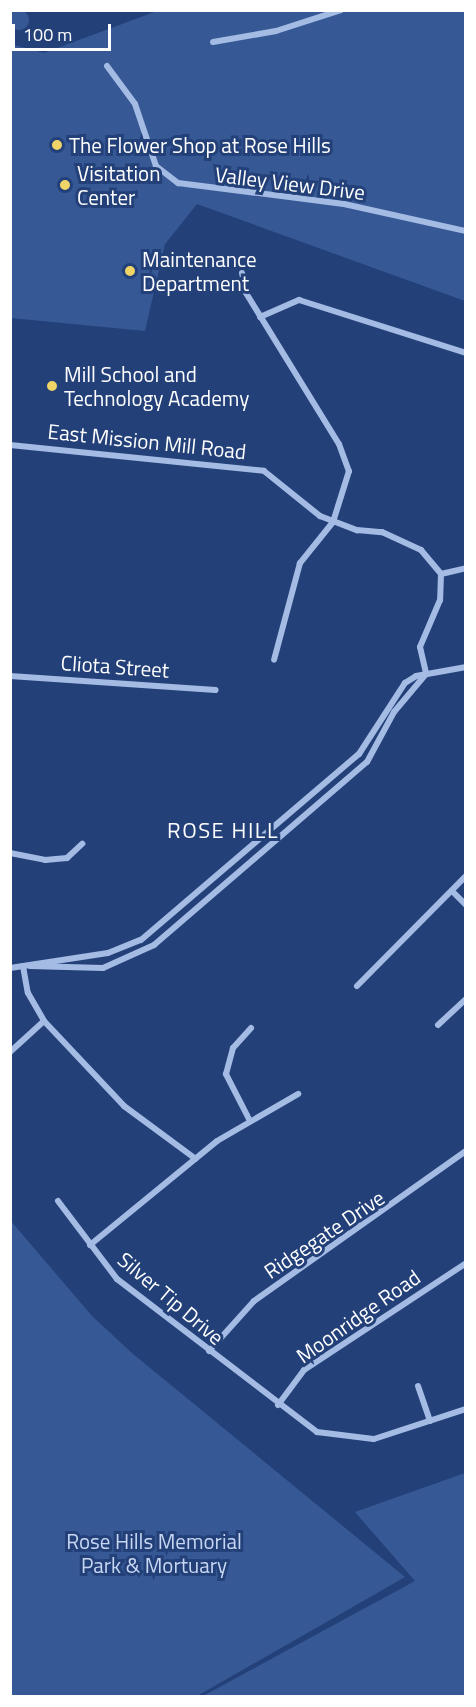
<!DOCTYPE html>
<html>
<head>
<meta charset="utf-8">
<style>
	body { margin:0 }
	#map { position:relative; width:476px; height:1707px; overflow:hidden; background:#234079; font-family:"Titillium Web",sans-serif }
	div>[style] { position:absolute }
	.green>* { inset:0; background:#365996 }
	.round { border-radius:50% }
	.minor>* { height:6px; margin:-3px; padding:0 3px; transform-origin:3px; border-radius:3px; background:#a4bbe4 }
	.dots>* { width:16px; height:16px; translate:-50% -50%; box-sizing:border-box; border:3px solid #234079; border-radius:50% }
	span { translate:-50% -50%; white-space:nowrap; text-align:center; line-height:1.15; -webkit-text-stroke:6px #234079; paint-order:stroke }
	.poi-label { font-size:21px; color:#fff }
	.left { translate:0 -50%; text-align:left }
	.street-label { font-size:21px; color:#fff }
	.park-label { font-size:21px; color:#c7d7f3 }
	.neighbourhood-label { font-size:22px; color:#fff; letter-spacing:1.5px }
	.frame { position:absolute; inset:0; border:12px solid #fff; pointer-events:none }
	.scale { position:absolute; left:12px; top:24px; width:99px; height:27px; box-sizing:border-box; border:3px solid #fff; border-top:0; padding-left:8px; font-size:18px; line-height:21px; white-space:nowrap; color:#fff; -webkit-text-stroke:4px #234079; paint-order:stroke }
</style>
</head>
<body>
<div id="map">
	<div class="green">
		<div class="round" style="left:9px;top:10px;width:20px;height:20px"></div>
		<div style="clip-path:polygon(157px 11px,465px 11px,465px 301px,197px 204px,165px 244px,145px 331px,11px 318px,10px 44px,44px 53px)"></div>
		<div style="clip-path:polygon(10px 1220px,92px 1316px,133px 1354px,405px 1577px,197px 1696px,11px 1696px)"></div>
		<div style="clip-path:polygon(465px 1473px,465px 1696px,203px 1696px,415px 1581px,355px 1512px)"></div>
	</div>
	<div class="minor">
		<div style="left:213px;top:42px;width:64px;rotate:-9.9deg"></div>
		<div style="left:276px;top:31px;width:68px;rotate:-17.9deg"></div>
		<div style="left:107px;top:66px;width:47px;rotate:53.6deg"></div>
		<div style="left:135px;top:104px;width:65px;rotate:71.3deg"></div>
		<div style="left:156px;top:166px;width:28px;rotate:38deg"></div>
		<div style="left:178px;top:183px;width:167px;rotate:7.2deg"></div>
		<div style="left:344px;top:204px;width:125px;rotate:12.5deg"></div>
		<div style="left:242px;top:273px;width:20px;rotate:79deg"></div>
		<div style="left:246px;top:293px;width:177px;rotate:58.4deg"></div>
		<div style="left:339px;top:444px;width:29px;rotate:70deg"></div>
		<div style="left:349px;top:471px;width:53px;rotate:107.4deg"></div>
		<div style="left:333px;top:522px;width:53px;rotate:128.8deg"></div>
		<div style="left:300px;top:563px;width:100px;rotate:105deg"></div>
		<div style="left:260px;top:317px;width:43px;rotate:-23.6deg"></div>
		<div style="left:299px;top:300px;width:175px;rotate:17.6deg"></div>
		<div style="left:10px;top:445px;width:255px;rotate:5.8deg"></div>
		<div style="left:264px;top:471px;width:72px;rotate:38.8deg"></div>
		<div style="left:320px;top:516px;width:40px;rotate:21deg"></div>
		<div style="left:357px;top:530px;width:25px;rotate:5deg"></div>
		<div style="left:382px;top:532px;width:43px;rotate:24.8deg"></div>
		<div style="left:421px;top:550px;width:31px;rotate:50deg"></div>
		<div style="left:441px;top:574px;width:26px;rotate:92deg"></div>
		<div style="left:440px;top:600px;width:51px;rotate:113.1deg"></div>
		<div style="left:420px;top:647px;width:28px;rotate:77deg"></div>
		<div style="left:441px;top:574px;width:26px;rotate:-13deg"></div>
		<div style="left:10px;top:676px;width:206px;rotate:3.9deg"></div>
		<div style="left:10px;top:853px;width:36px;rotate:11deg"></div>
		<div style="left:45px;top:860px;width:22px;rotate:-5deg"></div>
		<div style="left:67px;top:858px;width:21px;rotate:-43deg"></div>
		<div style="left:452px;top:891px;width:20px;rotate:45deg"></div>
		<div style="left:23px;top:966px;width:27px;rotate:80deg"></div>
		<div style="left:28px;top:993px;width:32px;rotate:60deg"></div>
		<div style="left:44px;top:1021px;width:117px;rotate:46.7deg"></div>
		<div style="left:124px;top:1106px;width:89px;rotate:36.4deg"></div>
		<div style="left:30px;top:966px;width:73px;rotate:1.6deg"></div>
		<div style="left:103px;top:968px;width:56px;rotate:-24.3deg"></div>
		<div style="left:154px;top:945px;width:281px;rotate:-40.7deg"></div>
		<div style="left:367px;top:762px;width:57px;rotate:-61.6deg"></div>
		<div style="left:394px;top:712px;width:50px;rotate:-49.9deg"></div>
		<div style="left:10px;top:968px;width:99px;rotate:-8.7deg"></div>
		<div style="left:108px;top:953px;width:35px;rotate:-22deg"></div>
		<div style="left:141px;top:940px;width:287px;rotate:-40.5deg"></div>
		<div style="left:359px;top:754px;width:85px;rotate:-57.1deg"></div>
		<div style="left:405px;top:683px;width:13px;rotate:-32deg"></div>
		<div style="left:416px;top:676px;width:51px;rotate:-10.2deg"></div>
		<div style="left:357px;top:986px;width:155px;rotate:-45.3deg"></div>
		<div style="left:438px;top:1025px;width:38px;rotate:-43deg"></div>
		<div style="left:10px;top:1052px;width:46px;rotate:-42.4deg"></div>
		<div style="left:250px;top:1121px;width:53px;rotate:-117.1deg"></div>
		<div style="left:226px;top:1074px;width:27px;rotate:-75deg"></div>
		<div style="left:233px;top:1048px;width:27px;rotate:-48deg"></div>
		<div style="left:58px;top:1201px;width:98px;rotate:52.9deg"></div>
		<div style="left:117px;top:1279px;width:252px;rotate:37.4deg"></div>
		<div style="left:317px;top:1432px;width:57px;rotate:7deg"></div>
		<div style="left:374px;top:1439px;width:97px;rotate:-18.1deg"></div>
		<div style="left:90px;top:1245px;width:164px;rotate:-39.3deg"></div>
		<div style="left:217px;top:1141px;width:94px;rotate:-30.1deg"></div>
		<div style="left:209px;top:1351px;width:67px;rotate:-48deg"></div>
		<div style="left:254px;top:1301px;width:260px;rotate:-35.3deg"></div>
		<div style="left:418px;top:1386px;width:37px;rotate:71deg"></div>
		<div style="left:278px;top:1405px;width:44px;rotate:-53.4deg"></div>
		<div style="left:304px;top:1370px;width:194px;rotate:-33.4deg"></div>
	</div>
	<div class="dots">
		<div style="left:57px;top:145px;background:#efd567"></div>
		<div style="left:65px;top:185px;background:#efd567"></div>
		<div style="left:130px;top:271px;background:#efd567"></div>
		<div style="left:52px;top:386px;background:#efd567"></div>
	</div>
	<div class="poi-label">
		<span class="left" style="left:69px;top:145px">The Flower Shop at Rose Hills</span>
		<span class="left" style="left:77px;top:185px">Visitation<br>Center</span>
		<span class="left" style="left:142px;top:271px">Maintenance<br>Department</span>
		<span class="left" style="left:64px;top:386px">Mill School and<br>Technology Academy</span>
	</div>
	<div class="street-label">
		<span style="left:290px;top:183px;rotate:7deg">Valley View Drive</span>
		<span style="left:147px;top:441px;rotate:6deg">East Mission Mill Road</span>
		<span style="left:115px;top:666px;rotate:4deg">Cliota Street</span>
		<span style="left:324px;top:1234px;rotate:-34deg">Ridgegate Drive</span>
		<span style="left:171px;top:1298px;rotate:40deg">Silver Tip Drive</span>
		<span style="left:358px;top:1316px;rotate:-35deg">Moonridge Road</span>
	</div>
	<div class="park-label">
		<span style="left:154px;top:1553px">Rose Hills Memorial<br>Park &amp; Mortuary</span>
	</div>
	<div class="neighbourhood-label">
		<span style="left:223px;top:831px">ROSE HILL</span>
	</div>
	<div class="frame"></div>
	<div class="scale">100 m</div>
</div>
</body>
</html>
